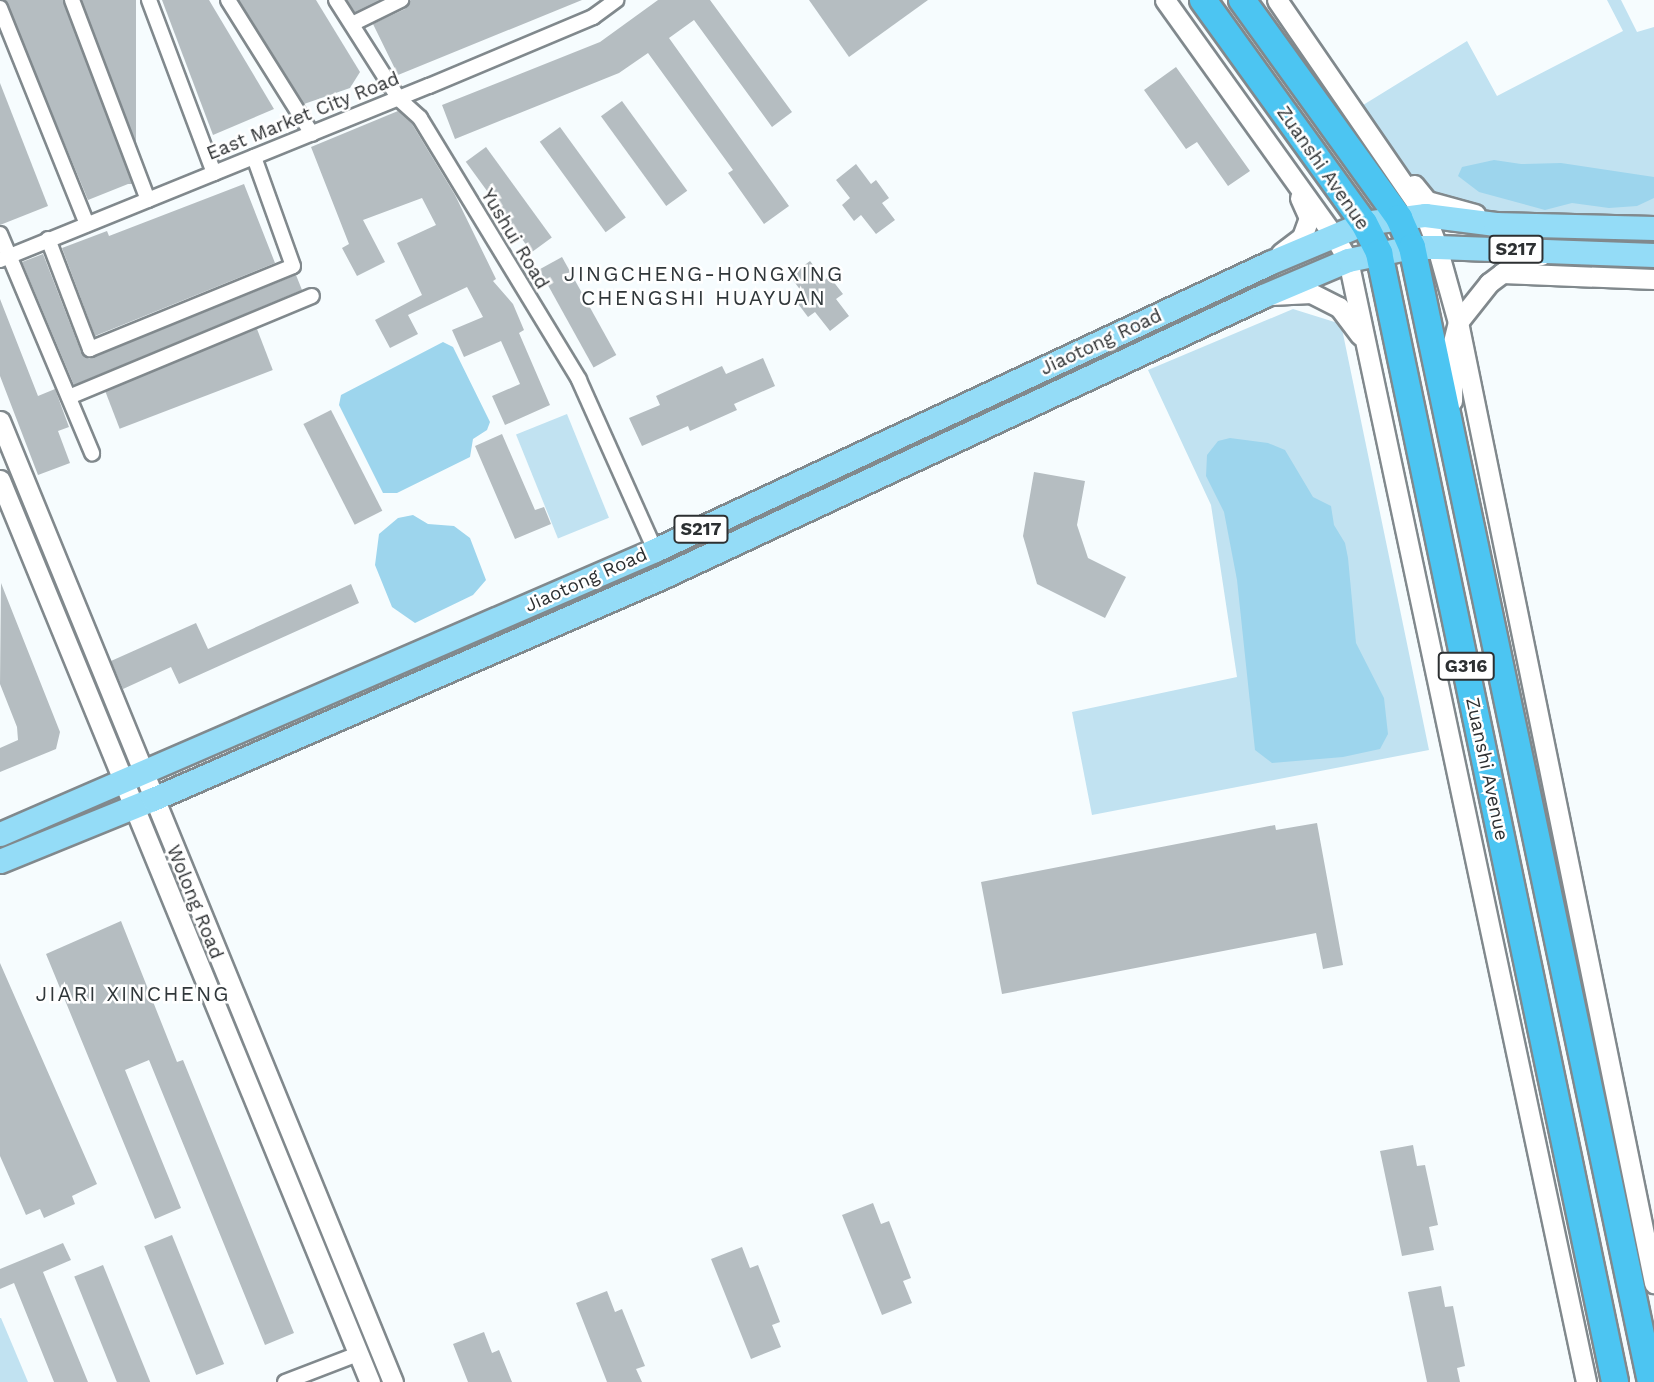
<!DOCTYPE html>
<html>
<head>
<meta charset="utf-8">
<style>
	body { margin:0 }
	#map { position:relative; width:1654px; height:1382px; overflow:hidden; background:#f6fcfe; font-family:"Work Sans",sans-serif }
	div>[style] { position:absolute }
	.green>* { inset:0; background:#c1e2f1; transform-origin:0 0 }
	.forest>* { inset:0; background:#9dd5ed }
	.building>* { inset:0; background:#b5bdc1; transform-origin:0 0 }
	.roads { filter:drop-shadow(2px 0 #81898d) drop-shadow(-2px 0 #81898d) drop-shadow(0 2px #81898d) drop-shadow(0 -2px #81898d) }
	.street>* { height:14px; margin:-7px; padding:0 7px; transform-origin:7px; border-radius:7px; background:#fff }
	.secondary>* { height:19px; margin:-9.5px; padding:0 9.5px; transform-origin:9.5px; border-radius:9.5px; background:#fff }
	.primary>* { height:23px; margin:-11.5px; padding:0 11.5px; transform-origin:11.5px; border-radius:11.5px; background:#94dcf7 }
	.highway>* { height:26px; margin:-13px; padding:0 13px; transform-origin:13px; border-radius:13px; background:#4cc5f2 }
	span { translate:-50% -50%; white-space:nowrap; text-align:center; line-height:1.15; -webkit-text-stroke:5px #fff; paint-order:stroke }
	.shield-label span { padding:2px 5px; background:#fff; border:2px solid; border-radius:5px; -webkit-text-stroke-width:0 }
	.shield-label { font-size:18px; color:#2d3032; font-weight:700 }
	.street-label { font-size:19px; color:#2d3032 }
	.neighbourhood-label { font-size:21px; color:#30373a; letter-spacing:2px }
</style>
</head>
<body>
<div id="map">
	<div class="green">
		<div style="clip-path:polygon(1607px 0,1621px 0,1637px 32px,1654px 27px,1654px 228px,1560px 226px,1427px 201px,1355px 110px,1467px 41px,1497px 96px,1623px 31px)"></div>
		<div style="clip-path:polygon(1293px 309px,1341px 324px,1429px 750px,1092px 815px,1072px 712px,1237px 677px,1211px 505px,1148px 370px)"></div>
		<div style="left:567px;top:414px;width:112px;height:55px;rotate:68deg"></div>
		<div style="clip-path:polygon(0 1318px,1px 1318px,28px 1382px,0 1382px)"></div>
	</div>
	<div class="forest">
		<div style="clip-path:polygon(1494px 160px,1521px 164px,1561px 163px,1654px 177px,1654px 198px,1637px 206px,1609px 208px,1572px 203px,1545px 210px,1479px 192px,1458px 176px,1462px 167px)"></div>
		<div style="clip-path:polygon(443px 342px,453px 347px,490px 422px,487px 430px,473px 439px,470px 457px,397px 493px,383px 493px,339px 405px,341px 395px)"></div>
		<div style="clip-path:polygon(1230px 438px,1268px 443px,1285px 450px,1313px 497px,1331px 506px,1334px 525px,1345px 543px,1348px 558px,1356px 643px,1384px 698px,1388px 734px,1380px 749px,1343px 757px,1272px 763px,1255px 750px,1237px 580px,1224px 512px,1206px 476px,1207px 455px,1218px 441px)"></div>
		<div style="clip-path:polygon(413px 515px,428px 524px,454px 526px,470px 538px,486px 580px,473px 595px,415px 623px,392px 607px,375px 565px,379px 534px,398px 518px)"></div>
	</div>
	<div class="building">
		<div style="clip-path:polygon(5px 0,63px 0,130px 179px,127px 180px,128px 184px,88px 200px)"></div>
		<div style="left:82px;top:0;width:54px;height:184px"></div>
		<div style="clip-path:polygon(162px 0,209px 0,274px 109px,213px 135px)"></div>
		<div style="clip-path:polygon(239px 0,316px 0,360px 72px,350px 88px,304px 104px)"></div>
		<div style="clip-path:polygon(347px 0,379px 0,355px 12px)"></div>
		<div style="clip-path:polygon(411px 0,582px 0,398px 75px,373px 24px,405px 9px)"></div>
		<div style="clip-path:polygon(658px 0,710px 0,792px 112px,772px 127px,694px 20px,669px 38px,789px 206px,764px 224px,728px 173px,733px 170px,648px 53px,619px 73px,455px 139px,442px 105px,600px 42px)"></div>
		<div style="clip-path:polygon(809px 0,928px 0,849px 57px)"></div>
		<div style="clip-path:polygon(1176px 67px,1250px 171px,1228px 186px,1197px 142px,1186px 149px,1144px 90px)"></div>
		<div style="clip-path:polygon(0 83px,48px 206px,0 225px)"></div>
		<div style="left:622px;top:101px;width:111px;height:26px;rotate:54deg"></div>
		<div style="clip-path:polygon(398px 111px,412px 124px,455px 195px,496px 279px,493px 281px,513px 304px,524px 330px,519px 333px,550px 405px,505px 425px,492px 396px,520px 384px,501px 341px,464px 357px,452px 330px,483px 317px,467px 287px,408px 315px,418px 334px,390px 348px,375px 320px,422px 295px,397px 243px,436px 225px,422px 198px,363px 220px,385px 262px,357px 276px,342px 248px,349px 244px,311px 147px)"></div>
		<div style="left:560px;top:127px;width:112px;height:25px;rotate:54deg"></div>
		<div style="left:486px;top:147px;width:112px;height:25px;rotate:54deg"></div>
		<div style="clip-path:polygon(856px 164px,871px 184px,876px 180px,889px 198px,882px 203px,895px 220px,876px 234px,861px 215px,854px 221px,842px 205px,850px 198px,836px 180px)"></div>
		<div style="clip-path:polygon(244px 184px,275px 263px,95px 336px,62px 248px,107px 231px,109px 236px)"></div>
		<div style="clip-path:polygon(43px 254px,81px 352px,89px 359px,296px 275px,302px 290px,74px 385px,22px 262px)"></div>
		<div style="left:562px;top:257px;width:112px;height:26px;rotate:61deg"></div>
		<div style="clip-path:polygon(810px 261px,825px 280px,829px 276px,843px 294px,836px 299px,849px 316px,830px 331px,815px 312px,808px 317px,796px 301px,804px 295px,790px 276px)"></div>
		<div style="clip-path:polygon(0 299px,38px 396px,55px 389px,69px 427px,58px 431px,70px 463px,38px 475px,0 376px)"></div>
		<div style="left:257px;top:329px;width:44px;height:164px;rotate:69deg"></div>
		<div style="clip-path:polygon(763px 358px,775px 386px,734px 404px,737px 410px,690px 431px,688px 426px,642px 446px,629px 418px,660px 405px,656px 396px,722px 366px,726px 374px)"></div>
		<div style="left:331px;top:410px;width:113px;height:31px;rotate:63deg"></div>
		<div style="clip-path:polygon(502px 434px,535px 510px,544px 507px,551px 524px,515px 539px,475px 446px)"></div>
		<div style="clip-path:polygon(1034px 472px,1085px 481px,1077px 525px,1088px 558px,1126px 577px,1105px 618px,1037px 584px,1023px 536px)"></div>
		<div style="clip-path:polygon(1px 583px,60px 732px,56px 749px,0 772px,0 748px,18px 740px,17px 727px,0 684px)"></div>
		<div style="clip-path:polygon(351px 584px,359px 603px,179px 684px,171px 667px,123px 689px,111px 661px,196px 623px,208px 649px)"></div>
		<div style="clip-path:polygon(1317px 823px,1343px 965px,1323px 969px,1316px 933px,1002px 994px,981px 882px,1275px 825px,1276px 830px)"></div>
		<div style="clip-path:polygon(121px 921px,177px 1062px,183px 1060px,294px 1333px,265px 1345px,149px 1060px,125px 1070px,181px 1208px,155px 1219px,46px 954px)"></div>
		<div style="clip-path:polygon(0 963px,97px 1184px,72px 1196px,75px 1204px,44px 1218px,40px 1209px,26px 1215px,0 1156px)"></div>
		<div style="clip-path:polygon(1413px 1145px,1417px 1166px,1425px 1165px,1438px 1225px,1429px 1227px,1434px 1250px,1402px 1256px,1380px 1151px)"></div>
		<div style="clip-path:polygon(873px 1203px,881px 1224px,889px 1221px,911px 1278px,903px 1281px,912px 1303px,882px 1315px,842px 1215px)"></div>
		<div style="left:172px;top:1235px;width:139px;height:30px;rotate:68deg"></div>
		<div style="clip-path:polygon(63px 1243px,71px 1260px,43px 1272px,88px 1382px,54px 1382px,14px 1283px,0 1289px,0 1269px)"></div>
		<div style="clip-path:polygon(742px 1247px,750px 1268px,758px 1265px,780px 1322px,772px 1325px,781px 1347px,751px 1359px,711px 1259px)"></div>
		<div style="left:103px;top:1265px;width:126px;height:31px;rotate:68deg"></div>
		<div style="clip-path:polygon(1441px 1286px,1445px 1307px,1453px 1306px,1465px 1366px,1457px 1368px,1460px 1382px,1427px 1382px,1408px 1292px)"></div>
		<div style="clip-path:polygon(607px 1291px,615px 1312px,622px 1309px,645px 1366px,636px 1369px,642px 1382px,607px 1382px,576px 1303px)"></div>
		<div style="clip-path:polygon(484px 1332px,492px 1353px,499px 1350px,512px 1382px,468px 1382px,453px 1344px)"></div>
	</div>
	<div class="roads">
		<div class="street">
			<div style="left:72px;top:0;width:214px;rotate:69.2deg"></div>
			<div style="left:149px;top:0;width:185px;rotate:69.4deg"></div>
			<div style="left:228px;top:0;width:158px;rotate:57.9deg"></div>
			<div style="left:336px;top:0;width:117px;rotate:57.5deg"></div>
			<div style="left:399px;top:99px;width:28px;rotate:42deg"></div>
			<div style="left:420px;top:118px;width:306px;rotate:58.7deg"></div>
			<div style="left:579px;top:380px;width:186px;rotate:65.9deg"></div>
			<div style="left:0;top:8px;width:233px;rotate:68.1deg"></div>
			<div style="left:352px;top:24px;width:55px;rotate:-26.1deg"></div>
			<div style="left:0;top:234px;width:238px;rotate:67.2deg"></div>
			<div style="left:48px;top:239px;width:118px;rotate:69.1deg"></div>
			<div style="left:90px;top:349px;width:219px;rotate:-22.2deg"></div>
			<div style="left:293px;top:266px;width:116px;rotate:-109.7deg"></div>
			<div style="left:0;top:260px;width:463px;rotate:-22.1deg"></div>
			<div style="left:429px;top:86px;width:178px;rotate:-22.8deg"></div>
			<div style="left:593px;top:17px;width:29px;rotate:-36deg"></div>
			<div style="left:69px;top:397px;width:263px;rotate:-22.6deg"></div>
			<div style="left:285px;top:1382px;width:78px;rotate:-21deg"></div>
		</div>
		<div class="secondary">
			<div style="left:1165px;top:0;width:290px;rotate:54.4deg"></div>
			<div style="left:1334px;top:236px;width:28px;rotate:60deg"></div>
			<div style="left:1348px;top:260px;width:1147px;rotate:78.02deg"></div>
			<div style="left:1277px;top:0;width:261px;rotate:55.5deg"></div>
			<div style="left:1425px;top:215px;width:34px;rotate:69deg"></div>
			<div style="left:1437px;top:247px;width:78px;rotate:74.4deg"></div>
			<div style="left:1458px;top:322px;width:981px;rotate:78.47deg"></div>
			<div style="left:1414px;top:185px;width:21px;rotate:51deg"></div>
			<div style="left:1427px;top:201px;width:50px;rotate:15.2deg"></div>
			<div style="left:1281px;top:253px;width:26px;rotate:-37deg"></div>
			<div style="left:1302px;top:237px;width:20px;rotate:-70deg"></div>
			<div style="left:1309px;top:218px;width:22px;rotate:-114deg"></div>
			<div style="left:1502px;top:273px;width:152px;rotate:2.3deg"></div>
			<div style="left:1271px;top:295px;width:40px;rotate:-2.9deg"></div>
			<div style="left:1311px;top:293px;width:31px;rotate:27deg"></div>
			<div style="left:1339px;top:307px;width:35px;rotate:53deg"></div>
			<div style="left:1452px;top:401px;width:59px;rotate:-89deg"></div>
			<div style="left:1453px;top:342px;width:21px;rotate:-76deg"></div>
			<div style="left:1458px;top:322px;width:50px;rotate:-51.5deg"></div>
			<div style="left:1489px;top:283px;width:40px;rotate:-37deg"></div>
			<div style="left:1521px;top:259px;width:20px;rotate:-11deg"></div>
			<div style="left:0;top:421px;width:1038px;rotate:67.76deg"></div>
			<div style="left:0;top:480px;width:975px;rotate:67.7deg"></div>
		</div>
		<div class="primary">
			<div style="left:0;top:834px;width:714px;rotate:-23.44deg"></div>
			<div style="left:655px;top:550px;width:678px;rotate:-25.05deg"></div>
			<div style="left:1269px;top:263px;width:103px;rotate:-22.8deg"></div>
			<div style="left:1364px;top:223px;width:62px;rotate:-7.5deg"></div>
			<div style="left:1425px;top:215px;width:71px;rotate:7.3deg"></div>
			<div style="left:1495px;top:224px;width:159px;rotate:1.4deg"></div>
			<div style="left:0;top:861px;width:165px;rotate:-22.1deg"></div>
			<div style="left:153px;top:799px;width:555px;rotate:-23.56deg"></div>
			<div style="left:662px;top:577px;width:663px;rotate:-25.06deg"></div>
			<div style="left:1263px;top:296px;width:92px;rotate:-23deg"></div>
			<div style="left:1348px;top:260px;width:65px;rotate:-11.5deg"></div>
			<div style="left:1412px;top:247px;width:25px"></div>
			<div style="left:1437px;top:247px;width:217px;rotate:2.1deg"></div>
		</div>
		<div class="highway">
			<div style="left:1203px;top:0;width:275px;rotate:54.2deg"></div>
			<div style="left:1364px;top:223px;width:34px;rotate:63deg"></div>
			<div style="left:1379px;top:253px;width:1153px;rotate:78.19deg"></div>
			<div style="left:1242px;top:0;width:269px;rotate:54.2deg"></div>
			<div style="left:1399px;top:218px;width:32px;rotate:66deg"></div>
			<div style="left:1412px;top:247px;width:1160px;rotate:78.11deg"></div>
		</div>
	</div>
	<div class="shield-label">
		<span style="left:1516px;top:249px">S217</span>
		<span style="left:701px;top:529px">S217</span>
		<span style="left:1466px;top:666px">G316</span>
	</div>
	<div class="street-label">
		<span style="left:303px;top:116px;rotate:-22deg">East Market City Road</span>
		<span style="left:1323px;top:168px;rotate:55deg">Zuanshi Avenue</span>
		<span style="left:515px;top:239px;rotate:59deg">Yushui Road</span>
		<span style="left:1101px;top:342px;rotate:-25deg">Jiaotong Road</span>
		<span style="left:586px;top:580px;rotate:-24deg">Jiaotong Road</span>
		<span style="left:1487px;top:769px;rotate:78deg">Zuanshi Avenue</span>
		<span style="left:195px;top:902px;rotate:68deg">Wolong Road</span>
	</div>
	<div class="neighbourhood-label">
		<span style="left:704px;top:286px">JINGCHENG-HONGXING<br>CHENGSHI HUAYUAN</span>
		<span style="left:133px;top:994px">JIARI XINCHENG</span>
	</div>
</div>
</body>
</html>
